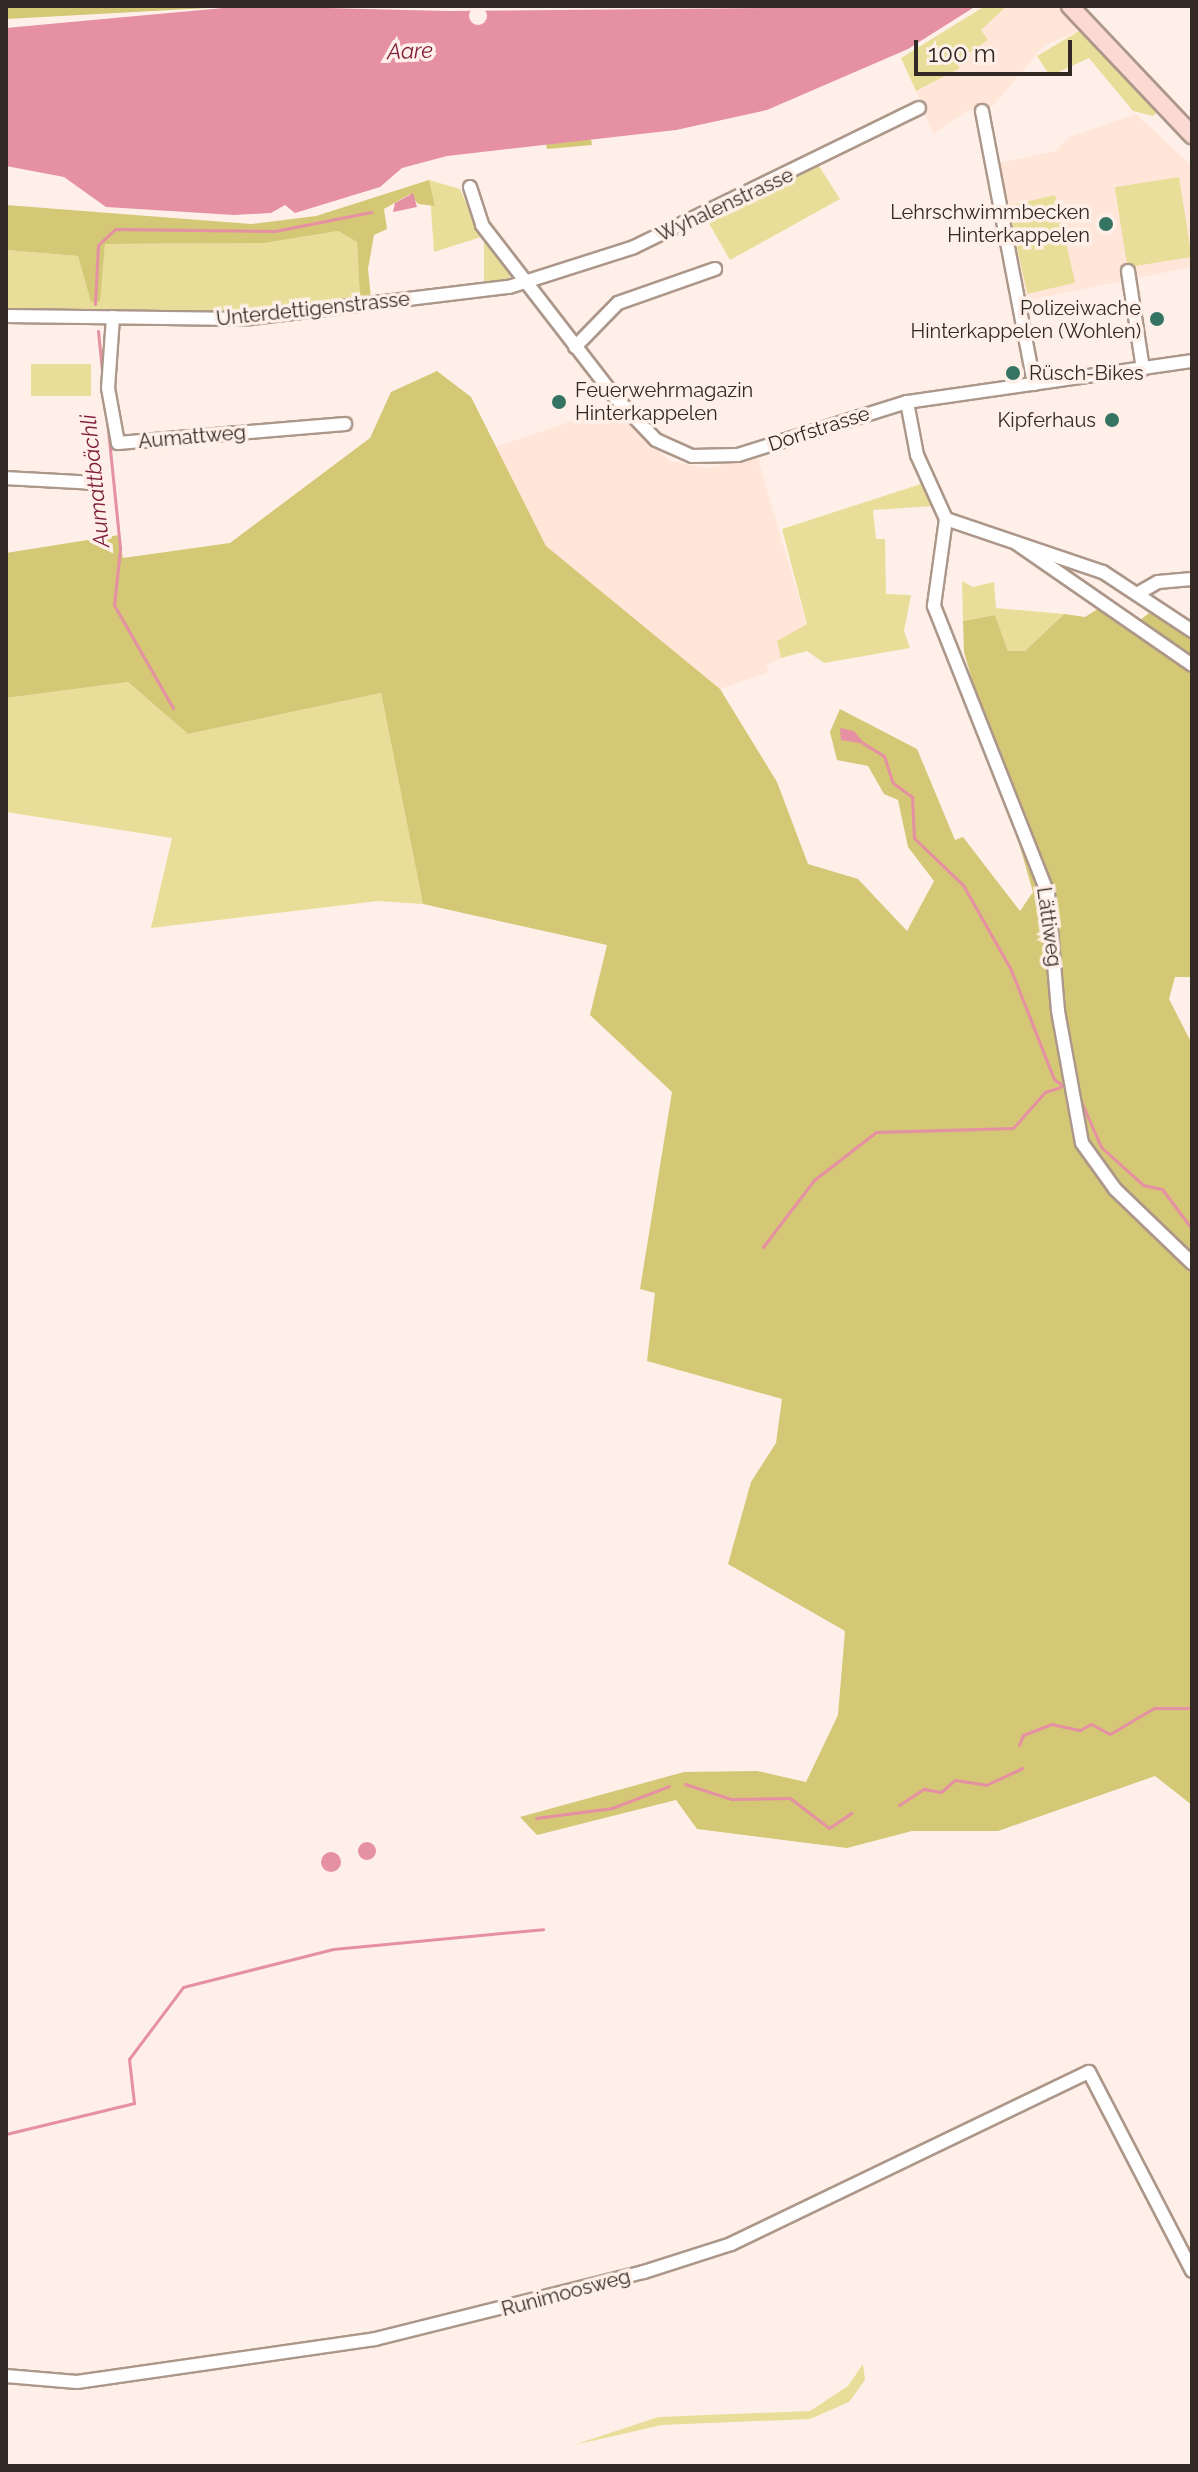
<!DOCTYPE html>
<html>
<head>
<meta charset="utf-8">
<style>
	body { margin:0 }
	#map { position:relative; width:1198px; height:2472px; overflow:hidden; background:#fef0e8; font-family:Raleway,sans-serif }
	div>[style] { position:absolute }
	.built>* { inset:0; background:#ffe6d8 }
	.green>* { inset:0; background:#e8de99; transform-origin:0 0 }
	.forest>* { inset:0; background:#d4c775 }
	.water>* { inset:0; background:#e590a3 }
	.round { border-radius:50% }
	.pier>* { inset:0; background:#fef0e8 }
	.stream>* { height:3px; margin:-1.5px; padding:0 1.5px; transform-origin:1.5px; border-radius:1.5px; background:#e590a3 }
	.roads { filter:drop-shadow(2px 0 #ac978a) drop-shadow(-2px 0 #ac978a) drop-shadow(0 2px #ac978a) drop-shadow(0 -2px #ac978a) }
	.minor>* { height:12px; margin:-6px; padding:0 6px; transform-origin:6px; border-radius:6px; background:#fff }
	.major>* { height:16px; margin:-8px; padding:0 8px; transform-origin:8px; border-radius:8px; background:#fcd9d3 }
	.dots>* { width:22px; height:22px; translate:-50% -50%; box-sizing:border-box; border:4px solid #fef0e8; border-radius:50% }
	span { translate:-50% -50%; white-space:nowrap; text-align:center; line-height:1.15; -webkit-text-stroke:7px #fef0e8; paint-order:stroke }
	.street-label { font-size:20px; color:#322924 }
	.poi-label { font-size:20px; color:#322924 }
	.right { translate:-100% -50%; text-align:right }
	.left { translate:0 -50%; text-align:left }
	.water-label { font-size:22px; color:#801e3e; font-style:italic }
	.frame { position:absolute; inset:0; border:8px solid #322924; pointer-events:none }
	.scale { position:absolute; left:914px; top:40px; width:158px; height:36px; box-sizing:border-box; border:4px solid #322924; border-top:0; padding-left:10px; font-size:24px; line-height:28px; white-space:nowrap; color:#322924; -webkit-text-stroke:6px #fef0e8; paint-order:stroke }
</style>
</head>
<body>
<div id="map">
	<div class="built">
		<div style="clip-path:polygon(1007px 6px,1057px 6px,1079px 31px,1045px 45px,993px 106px,968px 111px,933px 134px,916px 91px,960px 68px,956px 62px,987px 41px,981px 30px)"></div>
		<div style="clip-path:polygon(1136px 114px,1192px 166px,1192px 267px,1019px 302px,993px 164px,1055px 151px,1069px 137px)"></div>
		<div style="clip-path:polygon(609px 408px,671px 461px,708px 468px,757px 456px,807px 624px,778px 641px,781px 658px,766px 665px,769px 672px,720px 689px,546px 546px,496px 447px)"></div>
	</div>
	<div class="green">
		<div style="clip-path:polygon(985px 6px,1007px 6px,981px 30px,988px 40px,956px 62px,960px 68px,916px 91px,901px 58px)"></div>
		<div style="clip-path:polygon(1079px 31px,1158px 111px,1153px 116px,1133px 111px,1089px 58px,1050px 76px,1037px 56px)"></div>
		<div style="clip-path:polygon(817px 163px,840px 199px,730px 260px,706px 218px)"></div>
		<div style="left:1179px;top:177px;width:81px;height:65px;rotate:81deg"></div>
		<div style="clip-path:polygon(429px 180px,460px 189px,481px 237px,434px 252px)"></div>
		<div style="left:1055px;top:195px;width:90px;height:49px;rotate:77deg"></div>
		<div style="clip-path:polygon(338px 231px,357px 242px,360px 300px,245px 313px,6px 311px,6px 250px,78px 256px,91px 301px,99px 301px,105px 244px,265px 243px)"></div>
		<div style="clip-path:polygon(484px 237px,512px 273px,507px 281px,484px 284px)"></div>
		<div style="left:31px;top:364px;width:60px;height:32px"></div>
		<div style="clip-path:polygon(924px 483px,934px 506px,873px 510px,876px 539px,885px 539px,886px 594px,911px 595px,904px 631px,910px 648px,824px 663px,807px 651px,781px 658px,777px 641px,807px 624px,782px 529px)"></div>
		<div style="clip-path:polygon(962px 581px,973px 587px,994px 582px,996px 608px,1064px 614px,1025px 651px,1008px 651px,995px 615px,963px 621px)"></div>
		<div style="clip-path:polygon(128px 682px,188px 734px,381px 693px,423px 904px,378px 901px,151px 928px,172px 838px,6px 812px,6px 698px)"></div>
		<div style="clip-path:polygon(863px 2364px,865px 2380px,849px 2402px,810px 2419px,662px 2425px,574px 2445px,658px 2417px,810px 2411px,848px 2386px)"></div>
	</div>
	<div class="forest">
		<div style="clip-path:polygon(6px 6px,245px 6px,6px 19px)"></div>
		<div style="clip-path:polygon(591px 139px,592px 145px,547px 149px,546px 144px)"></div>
		<div style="clip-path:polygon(429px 180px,435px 206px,418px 204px,410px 194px,384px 209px,387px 229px,374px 235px,368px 269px,371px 299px,360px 300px,357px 242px,338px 231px,265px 243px,105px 244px,100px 301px,91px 302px,78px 256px,6px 250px,6px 205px,251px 224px,316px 216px)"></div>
		<div style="clip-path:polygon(437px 371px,471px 397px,546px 546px,720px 689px,777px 782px,808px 864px,858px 879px,907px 931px,934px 881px,908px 847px,898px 800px,884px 794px,868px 766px,837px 760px,830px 732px,840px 709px,917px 749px,955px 840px,963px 837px,1020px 911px,1033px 892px,964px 652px,963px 621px,995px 615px,1008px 651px,1025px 651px,1064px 614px,1085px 617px,1112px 600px,1140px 620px,1149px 613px,1192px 634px,1192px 977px,1175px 977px,1169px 999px,1192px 1044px,1192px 1805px,1155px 1776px,998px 1831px,912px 1831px,847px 1848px,697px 1829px,676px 1800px,537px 1835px,520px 1817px,684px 1772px,757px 1771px,806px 1782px,838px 1715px,845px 1631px,728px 1564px,751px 1482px,776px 1443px,782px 1399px,647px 1361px,655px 1293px,640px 1289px,672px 1092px,590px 1015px,607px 945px,423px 904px,381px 693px,188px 734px,128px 682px,6px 698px,6px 553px,119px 535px,123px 558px,230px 543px,370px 438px,391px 392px)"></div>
	</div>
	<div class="water">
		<div style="clip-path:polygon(245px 6px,448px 11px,976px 6px,908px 49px,767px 110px,676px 130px,447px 156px,402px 168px,380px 187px,295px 213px,285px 205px,271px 213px,234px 215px,106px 207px,64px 177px,6px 166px,6px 28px)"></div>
		<div style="clip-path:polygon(413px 193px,417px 207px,393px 212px,395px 203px)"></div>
		<div style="clip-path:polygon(840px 728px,854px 731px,865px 744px,841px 740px)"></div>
		<div class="round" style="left:358px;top:1842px;width:18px;height:18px"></div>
		<div class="round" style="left:321px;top:1852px;width:20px;height:20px"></div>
	</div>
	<div class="pier">
		<div class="round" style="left:469px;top:7px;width:18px;height:18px"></div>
	</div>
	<div class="stream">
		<div style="left:95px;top:304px;width:59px;rotate:-87.1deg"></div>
		<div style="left:98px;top:245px;width:23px;rotate:-43deg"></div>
		<div style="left:115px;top:229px;width:160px;rotate:0.7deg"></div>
		<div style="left:275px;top:231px;width:98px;rotate:-11.2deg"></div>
		<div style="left:98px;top:331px;width:219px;rotate:84.2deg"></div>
		<div style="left:120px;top:549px;width:56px;rotate:96.1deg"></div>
		<div style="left:114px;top:605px;width:119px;rotate:60.2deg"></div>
		<div style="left:863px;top:743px;width:25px;rotate:32deg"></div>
		<div style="left:884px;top:756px;width:28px;rotate:72deg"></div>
		<div style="left:893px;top:783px;width:24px;rotate:36deg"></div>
		<div style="left:912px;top:797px;width:41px;rotate:87.2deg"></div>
		<div style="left:914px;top:838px;width:68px;rotate:43.8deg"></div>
		<div style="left:963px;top:885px;width:98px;rotate:60.5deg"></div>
		<div style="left:1011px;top:970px;width:117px;rotate:68.5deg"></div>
		<div style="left:1054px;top:1079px;width:20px;rotate:37deg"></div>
		<div style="left:1077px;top:1092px;width:60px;rotate:66.4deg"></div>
		<div style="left:1101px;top:1147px;width:57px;rotate:42.1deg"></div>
		<div style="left:1143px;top:1185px;width:19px;rotate:12deg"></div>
		<div style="left:1162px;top:1189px;width:50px;rotate:53.1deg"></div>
		<div style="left:763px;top:1247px;width:84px;rotate:-52.7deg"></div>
		<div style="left:814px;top:1180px;width:78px;rotate:-37.7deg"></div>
		<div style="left:876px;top:1132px;width:137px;rotate:-1.7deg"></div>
		<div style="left:1013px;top:1128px;width:48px;rotate:-48.4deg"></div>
		<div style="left:1045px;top:1092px;width:16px;rotate:-18deg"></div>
		<div style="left:1019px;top:1745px;width:11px;rotate:-68deg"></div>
		<div style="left:1023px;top:1735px;width:30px;rotate:-21deg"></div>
		<div style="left:1051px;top:1724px;width:30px;rotate:12deg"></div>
		<div style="left:1080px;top:1730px;width:13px;rotate:-29deg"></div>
		<div style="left:1091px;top:1724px;width:21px;rotate:28deg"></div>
		<div style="left:1110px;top:1734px;width:51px;rotate:-30.6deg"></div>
		<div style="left:1154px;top:1708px;width:38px"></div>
		<div style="left:685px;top:1784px;width:48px;rotate:18.1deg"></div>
		<div style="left:731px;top:1799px;width:59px;rotate:-1deg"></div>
		<div style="left:790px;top:1798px;width:49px;rotate:37.6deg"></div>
		<div style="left:829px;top:1828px;width:27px;rotate:-34deg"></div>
		<div style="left:899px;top:1805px;width:30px;rotate:-33deg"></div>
		<div style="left:924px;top:1789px;width:17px;rotate:10deg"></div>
		<div style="left:941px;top:1792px;width:18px;rotate:-41deg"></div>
		<div style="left:955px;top:1780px;width:31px;rotate:9deg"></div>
		<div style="left:986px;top:1785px;width:40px;rotate:-25deg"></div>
		<div style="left:536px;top:1818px;width:77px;rotate:-7.5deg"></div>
		<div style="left:612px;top:1808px;width:61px;rotate:-21.1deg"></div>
		<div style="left:6px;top:2134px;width:132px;rotate:-13.6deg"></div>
		<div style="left:134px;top:2103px;width:44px;rotate:-96.5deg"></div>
		<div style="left:129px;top:2059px;width:90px;rotate:-53.1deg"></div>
		<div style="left:183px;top:1987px;width:155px;rotate:-14.2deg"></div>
		<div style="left:333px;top:1949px;width:211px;rotate:-5.4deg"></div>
	</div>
	<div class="roads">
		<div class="minor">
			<div style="left:982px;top:111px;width:278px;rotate:79.2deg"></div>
			<div style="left:470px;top:187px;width:40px;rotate:72deg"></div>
			<div style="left:482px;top:225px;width:217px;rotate:52.3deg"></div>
			<div style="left:615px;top:397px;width:59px;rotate:46.4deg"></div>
			<div style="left:656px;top:440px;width:39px;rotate:24deg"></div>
			<div style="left:692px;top:456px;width:46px;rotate:-1.2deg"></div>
			<div style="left:738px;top:455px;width:177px;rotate:-17.4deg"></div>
			<div style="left:907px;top:402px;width:288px;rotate:-8.2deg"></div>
			<div style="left:1128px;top:271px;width:99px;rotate:81.3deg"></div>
			<div style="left:6px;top:316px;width:237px;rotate:0.7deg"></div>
			<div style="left:243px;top:319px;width:268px;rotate:-6.9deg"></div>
			<div style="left:509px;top:287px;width:131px;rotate:-17.7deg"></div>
			<div style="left:634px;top:247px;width:317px;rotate:-26deg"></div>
			<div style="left:113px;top:317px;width:71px;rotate:94deg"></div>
			<div style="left:108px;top:388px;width:56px;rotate:79.7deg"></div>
			<div style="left:118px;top:443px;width:228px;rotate:-4.8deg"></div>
			<div style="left:575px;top:347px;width:62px;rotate:-45.7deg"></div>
			<div style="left:618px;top:303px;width:103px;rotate:-19.3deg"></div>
			<div style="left:907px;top:402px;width:54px;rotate:79.3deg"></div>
			<div style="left:917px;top:455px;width:70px;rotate:65.6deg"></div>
			<div style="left:946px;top:519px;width:166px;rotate:18.7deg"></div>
			<div style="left:1103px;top:572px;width:107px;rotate:33.5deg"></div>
			<div style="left:6px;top:478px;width:89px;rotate:3.2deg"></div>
			<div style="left:946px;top:519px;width:88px;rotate:97.9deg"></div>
			<div style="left:934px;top:606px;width:310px;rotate:68.4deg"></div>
			<div style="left:1048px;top:894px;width:117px;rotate:85.1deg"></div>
			<div style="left:1058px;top:1011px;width:134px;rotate:79.7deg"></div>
			<div style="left:1082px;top:1143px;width:57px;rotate:54.3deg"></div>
			<div style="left:1115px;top:1189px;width:107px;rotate:43.9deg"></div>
			<div style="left:1016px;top:543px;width:214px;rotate:34.7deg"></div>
			<div style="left:1137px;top:594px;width:24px;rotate:-30deg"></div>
			<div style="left:1158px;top:582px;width:34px;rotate:-5deg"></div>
			<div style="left:6px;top:2376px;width:71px;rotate:4.8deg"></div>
			<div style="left:77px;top:2382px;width:301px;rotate:-8.2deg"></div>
			<div style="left:375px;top:2339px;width:277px;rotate:-14deg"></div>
			<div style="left:644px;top:2272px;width:91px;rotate:-17.8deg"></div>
			<div style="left:731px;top:2244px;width:397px;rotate:-25.7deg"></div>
			<div style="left:1089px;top:2072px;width:224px;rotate:62.6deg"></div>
		</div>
		<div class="major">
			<div style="left:1070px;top:6px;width:178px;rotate:46.6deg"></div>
		</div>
	</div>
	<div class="dots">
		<div style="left:1106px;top:224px;background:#357462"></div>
		<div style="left:1157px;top:319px;background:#357462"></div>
		<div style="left:1013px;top:373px;background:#357462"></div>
		<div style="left:559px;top:402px;background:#357462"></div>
		<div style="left:1112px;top:420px;background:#357462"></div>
	</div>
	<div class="street-label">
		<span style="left:725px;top:205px;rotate:-25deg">Wyhalenstrasse</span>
		<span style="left:313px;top:309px;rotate:-6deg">Unterdettigenstrasse</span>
		<span style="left:819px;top:429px;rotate:-18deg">Dorfstrasse</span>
		<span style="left:192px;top:437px;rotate:-5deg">Aumattweg</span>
		<span style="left:1049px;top:927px;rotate:82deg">Lättiweg</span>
		<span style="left:566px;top:2293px;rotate:-15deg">Runimoosweg</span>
	</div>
	<div class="poi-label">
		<span class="right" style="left:1090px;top:224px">Lehrschwimmbecken<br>Hinterkappelen</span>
		<span class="right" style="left:1141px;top:320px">Polizeiwache<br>Hinterkappelen (Wohlen)</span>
		<span class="left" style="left:1029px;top:373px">Rüsch-Bikes</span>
		<span class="left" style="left:575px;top:402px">Feuerwehrmagazin<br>Hinterkappelen</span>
		<span class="right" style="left:1096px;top:420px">Kipferhaus</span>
	</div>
	<div class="water-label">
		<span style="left:410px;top:51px;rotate:-2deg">Aare</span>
		<span style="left:95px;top:481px;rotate:-96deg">Aumattbächli</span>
	</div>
	<div class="frame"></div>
	<div class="scale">100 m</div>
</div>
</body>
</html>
